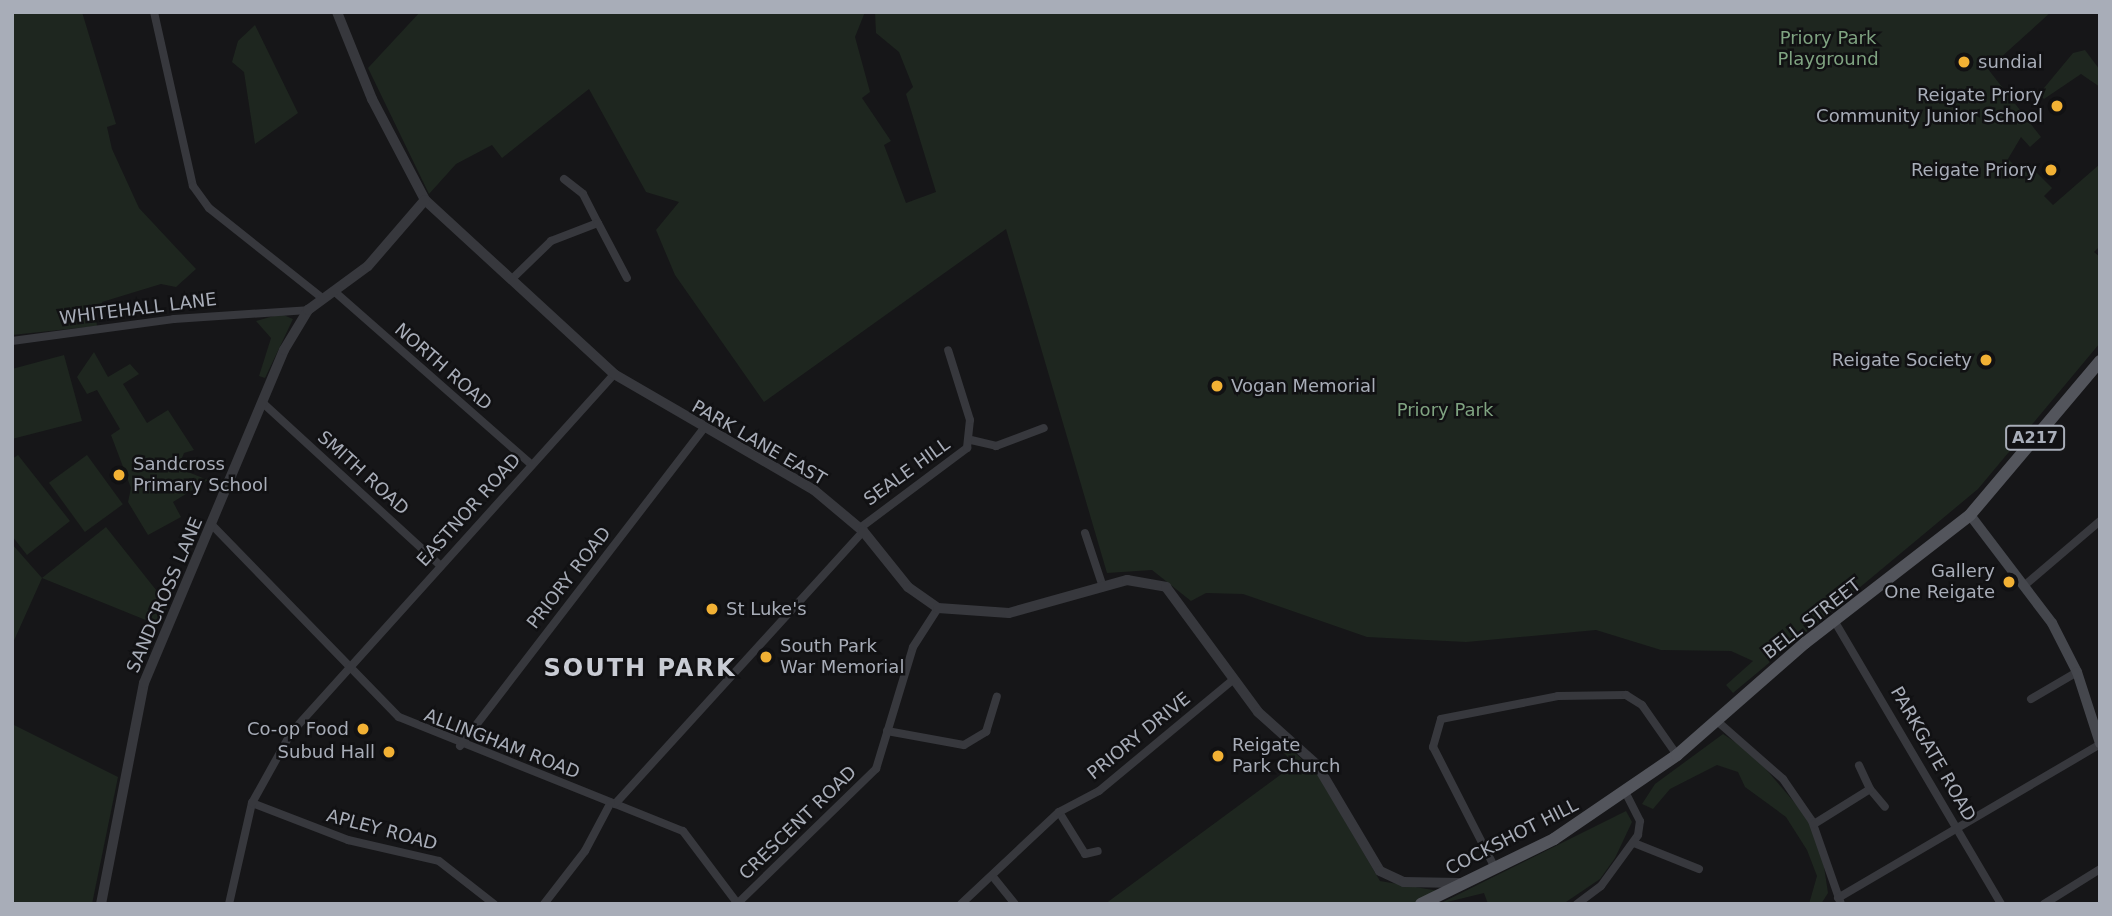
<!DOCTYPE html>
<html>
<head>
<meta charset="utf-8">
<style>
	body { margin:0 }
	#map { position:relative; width:2112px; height:916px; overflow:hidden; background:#161618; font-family:"DejaVu Sans",sans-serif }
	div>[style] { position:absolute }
	.green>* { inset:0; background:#1e261f; transform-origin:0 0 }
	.minor>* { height:8px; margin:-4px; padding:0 4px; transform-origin:4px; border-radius:4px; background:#37383d }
	.tertiary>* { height:10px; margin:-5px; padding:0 5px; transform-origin:5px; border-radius:5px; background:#37383d }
	.secondary>* { height:10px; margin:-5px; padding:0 5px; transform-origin:5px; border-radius:5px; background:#45474d }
	.primary>* { height:12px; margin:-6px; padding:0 6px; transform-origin:6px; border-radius:6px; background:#53555c }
	.dots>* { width:19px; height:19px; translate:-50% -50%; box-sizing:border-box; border:4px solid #111113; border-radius:50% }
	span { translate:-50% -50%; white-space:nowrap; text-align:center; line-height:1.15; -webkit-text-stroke:5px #111113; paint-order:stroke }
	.shield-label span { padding:2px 5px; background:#111113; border:2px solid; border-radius:5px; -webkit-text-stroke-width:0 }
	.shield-label { font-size:16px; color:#a8adb8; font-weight:700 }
	.park-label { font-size:18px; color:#7fa381 }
	.poi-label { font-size:18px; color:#a8adb8 }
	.left { translate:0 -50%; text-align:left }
	.right { translate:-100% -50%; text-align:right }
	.street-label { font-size:18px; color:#a8adb8 }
	.district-label { font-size:24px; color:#c9ccd4; font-weight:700; letter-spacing:2px }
	.frame { position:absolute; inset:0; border:14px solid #a8adb8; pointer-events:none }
</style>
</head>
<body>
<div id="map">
	<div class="green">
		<div style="clip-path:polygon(12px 12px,82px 12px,116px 124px,107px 127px,112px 149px,139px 208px,196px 269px,176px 287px,161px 284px,102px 302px,103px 308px,95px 311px,97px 326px,12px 335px)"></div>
		<div style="clip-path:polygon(420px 12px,865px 12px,855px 37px,870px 92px,862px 98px,891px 141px,884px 145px,906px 203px,936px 192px,906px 94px,913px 87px,899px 52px,876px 33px,875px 12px,2051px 12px,1988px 69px,2041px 137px,2030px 147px,2021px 137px,2008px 159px,2023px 174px,2031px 167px,2052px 188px,2044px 196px,2053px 205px,2100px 164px,2100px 246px,2094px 252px,2100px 257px,2100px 343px,1978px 489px,1733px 693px,1726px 685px,1753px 661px,1731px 651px,1661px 650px,1596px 630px,1466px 642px,1367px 637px,1243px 594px,1206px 593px,1191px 601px,1152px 570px,1107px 573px,1006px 229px,764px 402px,675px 275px,656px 230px,679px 202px,646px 192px,589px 89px,502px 158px,492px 145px,456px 164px,429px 194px,368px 68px)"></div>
		<div style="clip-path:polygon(255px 25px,298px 113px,255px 144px,244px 72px,232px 62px,238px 41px)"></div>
		<div style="clip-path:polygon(2085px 50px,2100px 70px,2100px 87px,2081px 74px,2044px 99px,2039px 94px,2073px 53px)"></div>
		<div style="clip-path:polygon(281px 314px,293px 319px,265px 378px,259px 376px,271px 338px,256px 321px)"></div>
		<div style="clip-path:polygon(94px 352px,108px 377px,130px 364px,139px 374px,123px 384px,147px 423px,168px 410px,194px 450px,184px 453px,178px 468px,208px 480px,173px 502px,181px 517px,148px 535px,128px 502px,131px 488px,111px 435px,120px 429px,97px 390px,87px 394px,77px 377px)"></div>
		<div style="clip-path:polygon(64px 355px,82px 421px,12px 439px,12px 369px)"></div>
		<div style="clip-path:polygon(18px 455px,70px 521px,27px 555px,12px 536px,12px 459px)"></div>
		<div style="left:87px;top:455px;width:61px;height:47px;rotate:54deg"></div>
		<div style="clip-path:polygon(106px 527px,168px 605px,158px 625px,42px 578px,12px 645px,12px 544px,42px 578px)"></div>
		<div style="clip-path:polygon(12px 724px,118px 777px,92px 904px,12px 904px)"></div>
		<div style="clip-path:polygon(1723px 734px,1752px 753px,1807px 817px,1823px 860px,1828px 893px,1821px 904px,1809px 904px,1817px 876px,1807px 850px,1786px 817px,1745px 787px,1738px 772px,1717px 765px,1670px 789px,1653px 809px,1642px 804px,1655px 784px)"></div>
		<div style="clip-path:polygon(1285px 743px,1318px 775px,1380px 881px,1439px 891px,1414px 904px,1105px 904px,1295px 764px,1281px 750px)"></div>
		<div style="clip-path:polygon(1626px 811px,1632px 822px,1615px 858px,1600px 879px,1563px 904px,1488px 904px,1484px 893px,1439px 904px)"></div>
	</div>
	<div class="minor">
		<div style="left:154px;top:12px;width:178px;rotate:77.4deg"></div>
		<div style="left:193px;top:186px;width:27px;rotate:54deg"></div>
		<div style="left:209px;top:208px;width:144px;rotate:38.5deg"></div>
		<div style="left:564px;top:179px;width:24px;rotate:38deg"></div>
		<div style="left:583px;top:194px;width:33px;rotate:63deg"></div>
		<div style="left:513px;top:278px;width:53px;rotate:-44.2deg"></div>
		<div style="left:551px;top:241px;width:50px;rotate:-21deg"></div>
		<div style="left:598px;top:223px;width:62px;rotate:62.2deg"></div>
		<div style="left:335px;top:292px;width:261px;rotate:41.3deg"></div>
		<div style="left:12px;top:341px;width:163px;rotate:-7.7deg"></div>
		<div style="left:174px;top:319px;width:134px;rotate:-3.8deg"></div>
		<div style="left:264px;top:404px;width:240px;rotate:42.5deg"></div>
		<div style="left:971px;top:440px;width:26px;rotate:13deg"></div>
		<div style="left:996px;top:446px;width:51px;rotate:-20.6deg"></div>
		<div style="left:212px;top:525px;width:268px;rotate:45.8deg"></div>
		<div style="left:399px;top:717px;width:306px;rotate:21.9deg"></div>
		<div style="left:683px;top:831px;width:90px;rotate:53.1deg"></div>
		<div style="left:860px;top:528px;width:134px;rotate:-36.8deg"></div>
		<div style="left:967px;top:448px;width:28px;rotate:-84deg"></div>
		<div style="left:970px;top:420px;width:73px;rotate:-107.4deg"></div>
		<div style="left:1085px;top:533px;width:57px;rotate:71.6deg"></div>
		<div style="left:2025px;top:585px;width:99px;rotate:-40.5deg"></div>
		<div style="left:1835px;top:622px;width:327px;rotate:59.5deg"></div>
		<div style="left:2031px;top:699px;width:53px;rotate:-30.4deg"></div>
		<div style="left:1717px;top:721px;width:88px;rotate:41.3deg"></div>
		<div style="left:1783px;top:779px;width:51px;rotate:55.4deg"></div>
		<div style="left:1812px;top:821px;width:88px;rotate:70.7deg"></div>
		<div style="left:887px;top:731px;width:78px;rotate:10.3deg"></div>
		<div style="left:964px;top:745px;width:26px;rotate:-31deg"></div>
		<div style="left:986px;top:732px;width:37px;rotate:-73deg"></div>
		<div style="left:460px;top:746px;width:399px;rotate:-52.5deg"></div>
		<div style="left:1870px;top:789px;width:23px;rotate:50deg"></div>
		<div style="left:252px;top:803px;width:103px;rotate:21.1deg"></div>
		<div style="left:348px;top:840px;width:93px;rotate:13deg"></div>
		<div style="left:439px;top:861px;width:70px;rotate:38deg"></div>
		<div style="left:615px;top:804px;width:369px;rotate:-47.7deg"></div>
		<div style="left:1059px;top:812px;width:49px;rotate:58.2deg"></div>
		<div style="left:1085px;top:854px;width:13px;rotate:-13deg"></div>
		<div style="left:1814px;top:824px;width:66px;rotate:-32deg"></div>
		<div style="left:1870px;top:789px;width:26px;rotate:-115deg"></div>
		<div style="left:1634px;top:843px;width:70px;rotate:21.8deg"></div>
		<div style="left:1495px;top:868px;width:136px;rotate:-117.1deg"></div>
		<div style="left:1433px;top:747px;width:29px;rotate:-74deg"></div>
		<div style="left:1441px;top:719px;width:119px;rotate:-11.1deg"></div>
		<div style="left:1558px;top:696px;width:68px;rotate:-0.8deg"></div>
		<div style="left:1626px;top:695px;width:19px;rotate:32deg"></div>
		<div style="left:1642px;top:705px;width:61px;rotate:55deg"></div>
		<div style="left:994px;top:878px;width:33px;rotate:51deg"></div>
		<div style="left:1838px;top:898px;width:304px;rotate:-30.4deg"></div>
		<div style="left:229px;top:904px;width:104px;rotate:-77.2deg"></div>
		<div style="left:252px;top:803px;width:80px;rotate:-60.9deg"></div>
		<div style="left:291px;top:733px;width:483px;rotate:-48deg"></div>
		<div style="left:544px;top:904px;width:67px;rotate:-52.3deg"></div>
		<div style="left:585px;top:851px;width:55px;rotate:-62deg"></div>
		<div style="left:737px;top:904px;width:194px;rotate:-44.2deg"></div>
		<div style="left:876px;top:769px;width:127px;rotate:-73.1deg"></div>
		<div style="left:913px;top:647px;width:46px;rotate:-57.3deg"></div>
		<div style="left:961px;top:904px;width:134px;rotate:-43.2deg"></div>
		<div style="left:1059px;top:812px;width:45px;rotate:-27.7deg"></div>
		<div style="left:1099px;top:791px;width:175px;rotate:-39.7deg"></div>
		<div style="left:1577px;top:904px;width:30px;rotate:-37deg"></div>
		<div style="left:1601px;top:886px;width:63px;rotate:-54deg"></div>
		<div style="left:1638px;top:835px;width:14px;rotate:-82deg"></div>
		<div style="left:1640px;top:821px;width:30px;rotate:-117deg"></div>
		<div style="left:2044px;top:904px;width:66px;rotate:-32deg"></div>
	</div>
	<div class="tertiary">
		<div style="left:337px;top:12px;width:94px;rotate:68.1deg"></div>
		<div style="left:372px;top:99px;width:114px;rotate:62.3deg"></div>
		<div style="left:425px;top:200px;width:257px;rotate:42.6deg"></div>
		<div style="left:614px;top:374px;width:231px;rotate:30.1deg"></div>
		<div style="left:814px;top:490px;width:64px;rotate:39.9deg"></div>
		<div style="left:863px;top:531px;width:72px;rotate:51.2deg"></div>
		<div style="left:908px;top:587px;width:37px;rotate:35deg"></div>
		<div style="left:938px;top:608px;width:71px;rotate:4deg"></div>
		<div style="left:1009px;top:613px;width:123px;rotate:-15.6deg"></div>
		<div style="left:1127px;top:580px;width:40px;rotate:10deg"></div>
		<div style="left:1166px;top:587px;width:155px;rotate:53.6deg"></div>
		<div style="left:1258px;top:712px;width:79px;rotate:41.9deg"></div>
		<div style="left:1317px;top:765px;width:123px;rotate:59.3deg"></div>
		<div style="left:1380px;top:871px;width:26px;rotate:25deg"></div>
		<div style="left:1404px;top:882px;width:55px;rotate:1deg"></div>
		<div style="left:101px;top:904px;width:225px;rotate:-79deg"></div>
		<div style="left:144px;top:683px;width:361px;rotate:-67.2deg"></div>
		<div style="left:284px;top:350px;width:47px;rotate:-59deg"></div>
		<div style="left:308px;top:310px;width:74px;rotate:-36.3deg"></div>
		<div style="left:368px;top:266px;width:87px;rotate:-49.2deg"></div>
	</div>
	<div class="secondary">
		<div style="left:1970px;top:515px;width:136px;rotate:52.8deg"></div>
		<div style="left:2052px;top:623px;width:55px;rotate:63deg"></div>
		<div style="left:2077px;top:672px;width:75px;rotate:72.1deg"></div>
	</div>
	<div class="primary">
		<div style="left:1421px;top:904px;width:148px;rotate:-26deg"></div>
		<div style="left:1554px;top:839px;width:149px;rotate:-34.3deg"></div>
		<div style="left:1677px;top:755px;width:170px;rotate:-41.2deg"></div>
		<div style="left:1805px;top:643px;width:209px;rotate:-37.8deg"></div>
		<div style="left:1970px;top:515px;width:202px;rotate:-49.8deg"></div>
	</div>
	<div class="dots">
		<div style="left:1964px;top:62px;background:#f2b134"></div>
		<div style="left:2057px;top:106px;background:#f2b134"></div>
		<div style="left:2051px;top:170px;background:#f2b134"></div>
		<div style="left:1986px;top:360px;background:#f2b134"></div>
		<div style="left:1217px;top:386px;background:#f2b134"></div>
		<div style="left:119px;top:475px;background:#f2b134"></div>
		<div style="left:2009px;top:582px;background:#f2b134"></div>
		<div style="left:712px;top:609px;background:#f2b134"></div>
		<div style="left:766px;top:657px;background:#f2b134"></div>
		<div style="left:363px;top:729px;background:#f2b134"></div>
		<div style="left:389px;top:752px;background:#f2b134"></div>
		<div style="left:1218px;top:756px;background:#f2b134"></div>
	</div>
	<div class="shield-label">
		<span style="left:2035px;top:438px">A217</span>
	</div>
	<div class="park-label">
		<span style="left:1828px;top:49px">Priory Park<br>Playground</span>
		<span style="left:1445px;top:410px">Priory Park</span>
	</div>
	<div class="poi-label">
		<span class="left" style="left:1978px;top:62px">sundial</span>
		<span class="right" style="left:2043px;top:106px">Reigate Priory<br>Community Junior School</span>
		<span class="right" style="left:2037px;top:170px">Reigate Priory</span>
		<span class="right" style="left:1972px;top:360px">Reigate Society</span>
		<span class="left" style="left:1231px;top:386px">Vogan Memorial</span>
		<span class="left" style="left:133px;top:475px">Sandcross<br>Primary School</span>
		<span class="right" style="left:1995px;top:582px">Gallery<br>One Reigate</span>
		<span class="left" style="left:726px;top:609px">St Luke's</span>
		<span class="left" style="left:780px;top:657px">South Park<br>War Memorial</span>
		<span class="right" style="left:349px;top:729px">Co-op Food</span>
		<span class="left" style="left:1232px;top:756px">Reigate<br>Park Church</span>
		<span class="right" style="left:375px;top:752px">Subud Hall</span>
	</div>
	<div class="street-label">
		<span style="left:138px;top:309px;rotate:-7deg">WHITEHALL LANE</span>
		<span style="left:443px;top:367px;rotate:41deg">NORTH ROAD</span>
		<span style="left:759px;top:443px;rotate:30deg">PARK LANE EAST</span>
		<span style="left:907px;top:472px;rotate:-36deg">SEALE HILL</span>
		<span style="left:363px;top:473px;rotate:42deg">SMITH ROAD</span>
		<span style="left:469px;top:510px;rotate:-48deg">EASTNOR ROAD</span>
		<span style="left:569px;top:578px;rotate:-52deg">PRIORY ROAD</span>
		<span style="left:165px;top:595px;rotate:-67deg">SANDCROSS LANE</span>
		<span style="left:1812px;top:619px;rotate:-38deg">BELL STREET</span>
		<span style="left:1139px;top:736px;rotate:-39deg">PRIORY DRIVE</span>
		<span style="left:502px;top:744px;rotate:21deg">ALLINGHAM ROAD</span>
		<span style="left:1933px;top:754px;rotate:60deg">PARKGATE ROAD</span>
		<span style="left:798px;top:823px;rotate:-44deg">CRESCENT ROAD</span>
		<span style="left:382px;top:830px;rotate:15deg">APLEY ROAD</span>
		<span style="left:1512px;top:837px;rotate:-27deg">COCKSHOT HILL</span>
	</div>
	<div class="district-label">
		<span style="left:640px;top:669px">SOUTH PARK</span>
	</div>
	<div class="frame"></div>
</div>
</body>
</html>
